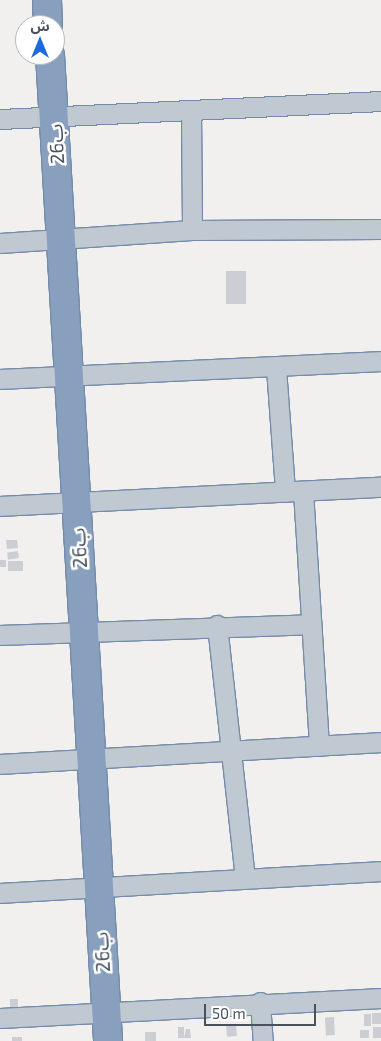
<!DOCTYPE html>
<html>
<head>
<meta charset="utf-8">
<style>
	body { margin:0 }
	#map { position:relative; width:381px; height:1041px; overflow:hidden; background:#f2efef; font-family:"Exo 2","Noto Sans Arabic",sans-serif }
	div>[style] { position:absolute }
	.building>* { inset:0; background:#ccced4; transform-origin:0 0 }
	.roads { filter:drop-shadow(1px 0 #738ba9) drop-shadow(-1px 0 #738ba9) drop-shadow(0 1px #738ba9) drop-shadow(0 -1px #738ba9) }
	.minor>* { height:19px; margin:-9.5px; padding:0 9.5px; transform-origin:9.5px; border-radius:9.5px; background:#c0c9d1 }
	.highway>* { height:28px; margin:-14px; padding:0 14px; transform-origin:14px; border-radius:14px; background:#88a0bd }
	span { translate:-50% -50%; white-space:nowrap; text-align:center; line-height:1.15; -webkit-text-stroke:5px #fff; paint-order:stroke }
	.street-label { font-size:19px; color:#48525c }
	.north { position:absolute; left:15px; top:15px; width:50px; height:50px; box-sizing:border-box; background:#fff; border:1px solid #b6babe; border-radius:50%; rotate:0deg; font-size:14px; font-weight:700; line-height:20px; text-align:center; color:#48525c }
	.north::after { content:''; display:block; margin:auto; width:18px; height:22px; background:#1d6ade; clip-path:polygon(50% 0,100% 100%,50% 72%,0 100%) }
	.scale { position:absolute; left:204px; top:1004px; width:112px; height:22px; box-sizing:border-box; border:2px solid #48525c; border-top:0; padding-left:6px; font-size:15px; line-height:18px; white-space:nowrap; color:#48525c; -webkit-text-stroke:4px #fff; paint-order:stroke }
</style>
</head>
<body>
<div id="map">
	<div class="building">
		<div style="left:246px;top:271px;width:33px;height:20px;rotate:90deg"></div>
		<div style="clip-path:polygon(6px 540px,17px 540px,18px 548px,7px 549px)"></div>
		<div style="left:18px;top:551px;width:7px;height:11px;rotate:82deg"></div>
		<div style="left:0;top:560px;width:6px;height:7px"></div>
		<div style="left:8px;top:561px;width:15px;height:10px"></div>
		<div style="left:10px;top:999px;width:8px;height:16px"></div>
		<div style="left:381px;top:1013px;width:11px;height:9px;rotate:90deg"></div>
		<div style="left:364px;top:1014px;width:7px;height:12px"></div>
		<div style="left:334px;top:1017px;width:18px;height:9px;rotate:87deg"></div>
		<div style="left:236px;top:1025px;width:11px;height:10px;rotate:85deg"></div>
		<div style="left:178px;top:1027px;width:6px;height:11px"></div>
		<div style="left:373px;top:1027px;width:8px;height:11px"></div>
		<div style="clip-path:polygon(186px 1029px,190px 1029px,191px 1038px,184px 1038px)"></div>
		<div style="left:369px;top:1030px;width:8px;height:9px;rotate:90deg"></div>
		<div style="left:156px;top:1032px;width:9px;height:11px;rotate:90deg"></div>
		<div style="left:12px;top:1037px;width:10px;height:4px"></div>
	</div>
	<div class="roads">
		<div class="minor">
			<div style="left:191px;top:111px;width:119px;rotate:89.5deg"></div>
			<div style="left:0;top:119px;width:381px;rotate:-2.7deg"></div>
			<div style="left:0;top:243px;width:192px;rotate:-3.9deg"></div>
			<div style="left:192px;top:230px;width:189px;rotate:-0.3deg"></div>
			<div style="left:276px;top:368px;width:124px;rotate:85.8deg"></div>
			<div style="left:0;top:379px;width:381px;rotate:-2.7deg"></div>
			<div style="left:303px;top:491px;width:255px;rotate:86.4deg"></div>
			<div style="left:0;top:506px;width:381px;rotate:-2.9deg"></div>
			<div style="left:217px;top:625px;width:255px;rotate:83.7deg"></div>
			<div style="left:0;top:635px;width:308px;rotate:-2deg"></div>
			<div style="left:0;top:764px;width:382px;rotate:-3.3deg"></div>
			<div style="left:0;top:893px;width:382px;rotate:-3.3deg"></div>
			<div style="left:260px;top:1002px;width:39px;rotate:86deg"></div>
			<div style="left:0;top:1018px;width:382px;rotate:-3deg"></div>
		</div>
		<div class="highway">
			<div style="left:47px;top:0;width:25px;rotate:88deg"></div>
			<div style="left:50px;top:55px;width:988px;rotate:86.63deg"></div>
		</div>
	</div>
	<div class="street-label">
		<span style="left:56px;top:144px;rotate:-93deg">26ب</span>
		<span style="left:79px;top:548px;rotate:-93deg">26ب</span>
		<span style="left:102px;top:952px;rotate:-93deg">26ب</span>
	</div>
	<div class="north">ش</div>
	<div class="scale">50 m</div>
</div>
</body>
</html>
